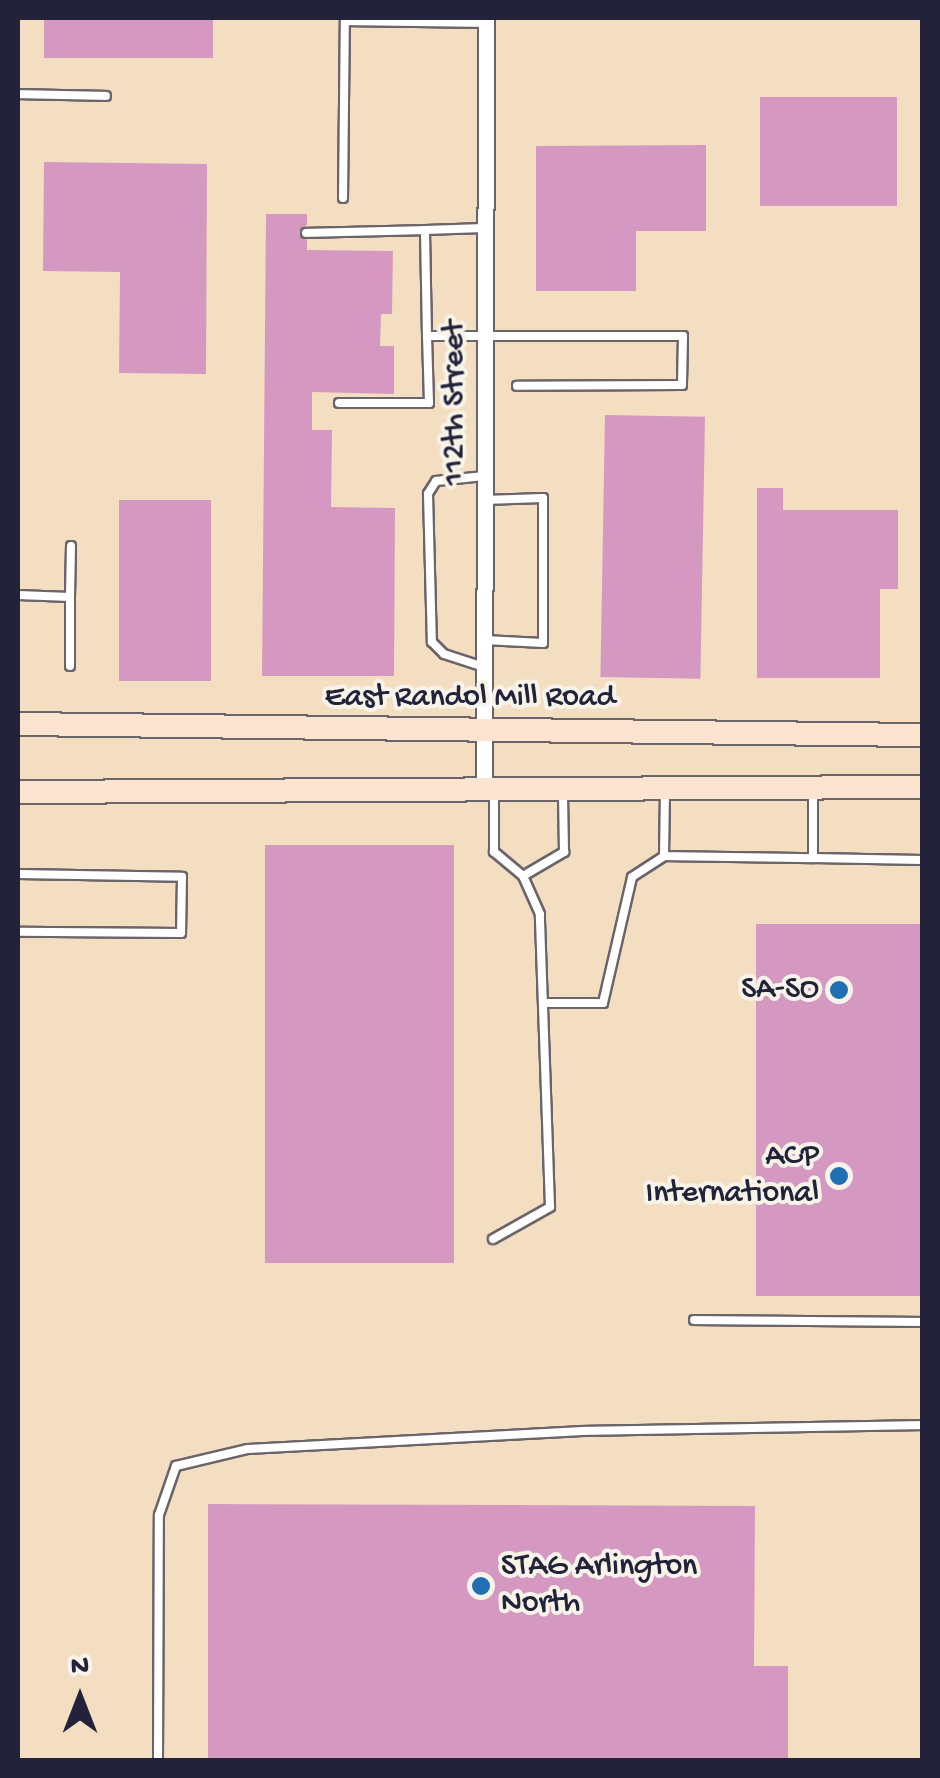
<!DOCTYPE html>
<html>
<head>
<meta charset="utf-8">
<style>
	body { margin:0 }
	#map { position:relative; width:940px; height:1778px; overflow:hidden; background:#f3dec1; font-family:"Gochi Hand",sans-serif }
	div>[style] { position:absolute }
	.building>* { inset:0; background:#d598c1; transform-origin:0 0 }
	.roads { filter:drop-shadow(2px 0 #6b646a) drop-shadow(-2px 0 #6b646a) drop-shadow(0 2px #6b646a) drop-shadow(0 -2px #6b646a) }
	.service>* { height:8px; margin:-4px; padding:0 4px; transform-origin:4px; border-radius:4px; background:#fff }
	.minor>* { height:15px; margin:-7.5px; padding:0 7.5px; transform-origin:7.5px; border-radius:7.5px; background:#fff }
	.secondary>* { height:22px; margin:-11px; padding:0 11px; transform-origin:11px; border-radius:11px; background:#fde4d1 }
	.dots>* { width:28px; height:28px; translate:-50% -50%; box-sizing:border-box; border:5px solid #f7f3e8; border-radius:50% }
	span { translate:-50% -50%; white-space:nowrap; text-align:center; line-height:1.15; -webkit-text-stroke:8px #f7f3e8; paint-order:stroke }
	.street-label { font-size:32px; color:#22223b }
	.poi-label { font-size:32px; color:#22223b }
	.right { translate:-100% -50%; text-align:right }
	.left { translate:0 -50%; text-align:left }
	.frame { position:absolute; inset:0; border:20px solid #22223b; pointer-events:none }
	.north { position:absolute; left:30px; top:1648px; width:100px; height:100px; -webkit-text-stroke:8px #f7f3e8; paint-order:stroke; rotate:0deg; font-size:28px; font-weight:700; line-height:40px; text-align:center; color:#22223b }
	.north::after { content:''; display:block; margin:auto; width:35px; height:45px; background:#22223b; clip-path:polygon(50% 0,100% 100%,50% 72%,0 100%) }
</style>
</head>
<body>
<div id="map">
	<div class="building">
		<div style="left:44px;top:18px;width:169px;height:40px"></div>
		<div style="left:760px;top:97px;width:137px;height:109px"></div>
		<div style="clip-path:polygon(706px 145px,706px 231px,636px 231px,636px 291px,536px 291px,536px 146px)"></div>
		<div style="clip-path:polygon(44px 162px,207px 164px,206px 374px,119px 373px,120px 272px,43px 271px)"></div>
		<div style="clip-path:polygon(266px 214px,307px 214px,307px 225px,299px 232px,307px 240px,307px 250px,393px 251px,392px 314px,381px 314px,380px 346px,394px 346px,394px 394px,312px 392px,312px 430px,332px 430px,331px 507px,395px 508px,394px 676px,262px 676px)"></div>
		<div style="left:605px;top:415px;width:100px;height:262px;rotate:1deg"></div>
		<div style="clip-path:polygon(757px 488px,783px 488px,783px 510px,898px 510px,898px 589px,880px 589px,880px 678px,757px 678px)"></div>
		<div style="left:119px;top:500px;width:92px;height:181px"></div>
		<div style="left:265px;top:845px;width:189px;height:418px"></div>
		<div style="left:756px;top:924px;width:166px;height:372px"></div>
		<div style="clip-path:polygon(208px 1504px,755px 1506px,754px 1666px,788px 1666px,788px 1760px,208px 1760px)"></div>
	</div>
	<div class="roads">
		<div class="service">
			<div style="left:18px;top:94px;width:88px;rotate:1.3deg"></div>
			<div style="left:343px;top:198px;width:177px;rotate:-89.4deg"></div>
			<div style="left:345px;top:21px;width:141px;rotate:0.8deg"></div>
			<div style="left:306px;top:233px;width:119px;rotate:-1.4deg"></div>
			<div style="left:427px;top:336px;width:106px;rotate:-91.1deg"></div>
			<div style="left:425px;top:230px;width:59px;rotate:-1.9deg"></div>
			<div style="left:339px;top:403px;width:90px"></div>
			<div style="left:429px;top:403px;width:67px;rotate:-91.7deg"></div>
			<div style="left:427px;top:336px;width:256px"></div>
			<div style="left:683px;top:336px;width:49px;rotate:91.2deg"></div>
			<div style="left:682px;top:385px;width:165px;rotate:179.7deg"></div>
			<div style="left:484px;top:476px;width:48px;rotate:174.1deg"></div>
			<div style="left:436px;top:481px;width:15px;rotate:122deg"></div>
			<div style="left:428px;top:494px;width:148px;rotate:88.5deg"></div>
			<div style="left:432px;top:642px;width:17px;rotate:45deg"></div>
			<div style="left:444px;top:654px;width:42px;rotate:18deg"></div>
			<div style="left:484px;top:500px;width:59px;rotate:-1.9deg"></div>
			<div style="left:543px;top:498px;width:145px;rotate:90deg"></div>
			<div style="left:543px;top:643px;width:59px;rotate:-177.1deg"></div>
			<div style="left:18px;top:595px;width:52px;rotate:2.2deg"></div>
			<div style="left:70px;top:597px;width:51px;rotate:-88.9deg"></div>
			<div style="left:70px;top:666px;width:69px;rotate:-90deg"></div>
			<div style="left:813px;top:791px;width:67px;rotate:90deg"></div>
			<div style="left:813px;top:858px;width:109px;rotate:1.1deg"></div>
			<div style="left:664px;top:856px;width:65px;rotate:-89.1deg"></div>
			<div style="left:18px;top:874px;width:164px;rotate:1deg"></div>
			<div style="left:182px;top:877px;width:56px;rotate:91deg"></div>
			<div style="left:181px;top:933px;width:163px;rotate:-179.6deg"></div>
			<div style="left:523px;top:876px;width:48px;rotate:-30.3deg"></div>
			<div style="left:564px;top:852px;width:58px;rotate:-91deg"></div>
			<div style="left:546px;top:1003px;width:57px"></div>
			<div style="left:603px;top:1003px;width:129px;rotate:-77deg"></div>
			<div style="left:632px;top:877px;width:38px;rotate:-33deg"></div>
			<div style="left:664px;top:856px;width:149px;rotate:0.8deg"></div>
			<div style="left:493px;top:1239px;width:65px;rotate:-29.3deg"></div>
			<div style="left:550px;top:1207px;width:293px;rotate:-92deg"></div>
			<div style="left:540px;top:914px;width:42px;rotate:-114.1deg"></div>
			<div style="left:523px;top:876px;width:38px;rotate:-140deg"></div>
			<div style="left:494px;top:852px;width:59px;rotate:-90deg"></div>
			<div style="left:694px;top:1320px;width:228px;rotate:0.5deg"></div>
			<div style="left:158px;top:1760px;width:245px;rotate:-89.8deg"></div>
			<div style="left:159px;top:1515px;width:52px;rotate:-70.9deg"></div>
			<div style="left:176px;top:1466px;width:74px;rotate:-13.3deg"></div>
			<div style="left:248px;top:1449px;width:335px;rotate:-3.1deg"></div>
			<div style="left:583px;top:1431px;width:339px;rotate:-1deg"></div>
		</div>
		<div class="minor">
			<div style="left:484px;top:789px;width:771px;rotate:-89.85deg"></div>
		</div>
		<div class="secondary">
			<div style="left:18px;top:724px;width:904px;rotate:0.7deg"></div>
			<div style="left:18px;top:792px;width:904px;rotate:-0.32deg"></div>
		</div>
	</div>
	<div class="dots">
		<div style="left:839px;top:990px;background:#1f6fb2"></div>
		<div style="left:839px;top:1176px;background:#1f6fb2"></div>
		<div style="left:481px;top:1586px;background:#1f6fb2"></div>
	</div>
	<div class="street-label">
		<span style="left:456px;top:403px;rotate:-90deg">112th Street</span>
		<span style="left:470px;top:698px">East Randol Mill Road</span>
	</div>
	<div class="poi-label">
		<span class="right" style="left:819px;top:990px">SA-SO</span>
		<span class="right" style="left:819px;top:1176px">ACP<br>International</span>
		<span class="left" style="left:501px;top:1586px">STAG Arlington<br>North</span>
	</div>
	<div class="frame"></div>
	<div class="north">N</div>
</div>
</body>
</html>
